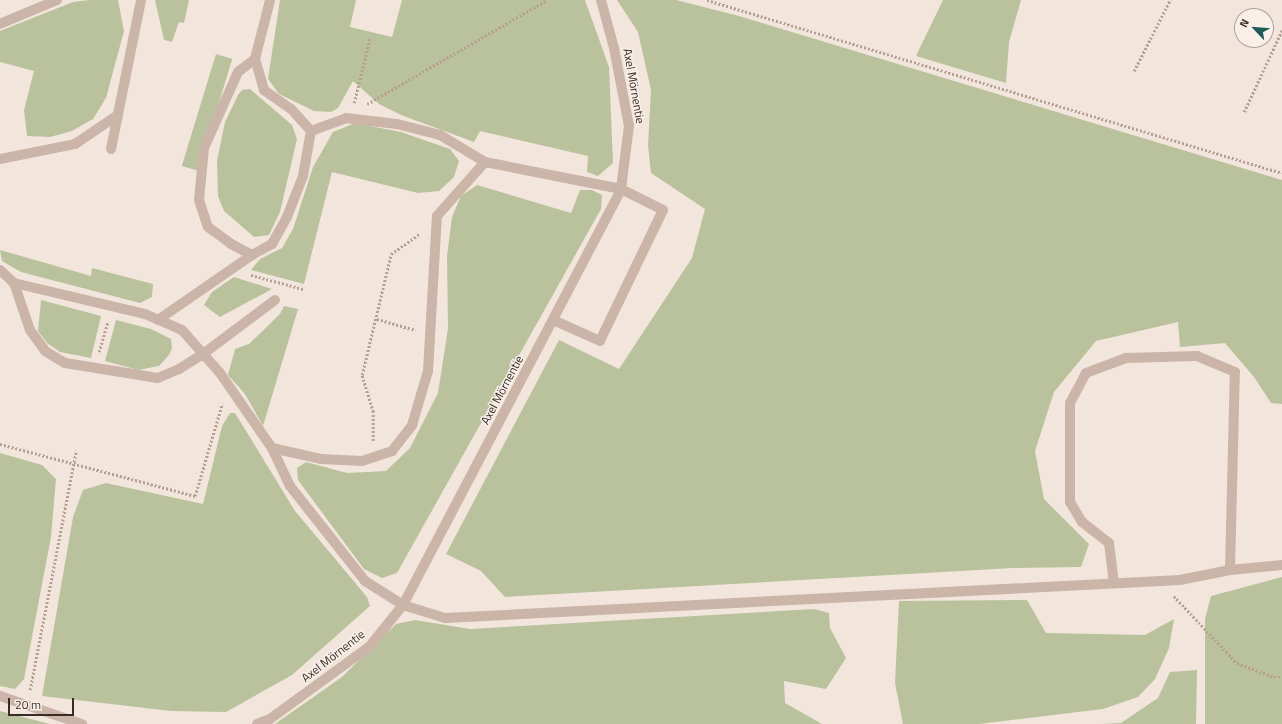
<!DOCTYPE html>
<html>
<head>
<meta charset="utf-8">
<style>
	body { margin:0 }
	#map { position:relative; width:1282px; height:724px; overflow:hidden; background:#f2e6dc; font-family:"Titillium Web",sans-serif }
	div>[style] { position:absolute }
	.green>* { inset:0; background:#b9c29c; transform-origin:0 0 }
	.path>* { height:2.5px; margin-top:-1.25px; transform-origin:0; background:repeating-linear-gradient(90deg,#b79e92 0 2px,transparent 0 4px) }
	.lane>* { height:10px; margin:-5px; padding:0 5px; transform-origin:5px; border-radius:5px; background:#cbb4a8 }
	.street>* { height:10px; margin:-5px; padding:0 5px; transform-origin:5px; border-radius:5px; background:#cbb4a8 }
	span { translate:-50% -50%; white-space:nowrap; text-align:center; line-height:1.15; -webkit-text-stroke:3px #faf0e9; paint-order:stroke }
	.street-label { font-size:12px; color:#372c28 }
	.north { position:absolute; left:1234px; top:8px; width:40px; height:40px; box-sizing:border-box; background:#faf0e9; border:1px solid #aca29c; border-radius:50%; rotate:296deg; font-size:11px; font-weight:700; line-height:16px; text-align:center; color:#372c28 }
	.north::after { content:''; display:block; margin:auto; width:14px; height:18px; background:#1d5a58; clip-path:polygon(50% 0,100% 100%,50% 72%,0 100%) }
	.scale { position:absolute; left:8px; top:698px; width:66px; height:18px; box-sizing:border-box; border:2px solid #372c28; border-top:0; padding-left:5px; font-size:12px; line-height:14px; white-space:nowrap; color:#372c28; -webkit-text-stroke:3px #faf0e9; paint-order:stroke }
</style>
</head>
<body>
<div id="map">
	<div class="green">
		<div style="clip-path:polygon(89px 0,118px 0,124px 31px,106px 98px,93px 119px,72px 131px,50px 137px,27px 136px,24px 110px,34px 71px,0 62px,0 31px,73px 2px)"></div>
		<div style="clip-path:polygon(155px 0,189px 0,184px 23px,179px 22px,172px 42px,164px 40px)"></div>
		<div style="clip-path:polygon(280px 0,356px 0,350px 27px,392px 37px,402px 0,585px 0,609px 67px,613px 163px,598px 176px,587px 172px,588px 156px,480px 131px,474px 142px,401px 115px,379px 104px,353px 81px,338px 108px,331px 112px,314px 111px,279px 94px,268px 79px)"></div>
		<div style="clip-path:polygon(617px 0,676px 0,739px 16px,1282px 180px,1282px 404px,1271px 403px,1254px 377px,1225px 343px,1180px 347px,1178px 322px,1096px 341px,1054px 392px,1035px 451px,1044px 499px,1089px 544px,1081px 567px,1013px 568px,505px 597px,481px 571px,446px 554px,559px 340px,619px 369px,692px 258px,705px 209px,651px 173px,648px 145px,651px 90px,638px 32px)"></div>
		<div style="clip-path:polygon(943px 0,1021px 0,1009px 42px,1006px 83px,916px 56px)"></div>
		<div style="left:216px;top:54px;width:17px;height:117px;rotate:17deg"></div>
		<div style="clip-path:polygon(250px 89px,292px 125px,297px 139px,280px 212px,269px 235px,254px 237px,224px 211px,218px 196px,217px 161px,225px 122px,238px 95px,242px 90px)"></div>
		<div style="clip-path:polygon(355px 123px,401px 132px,450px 149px,459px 161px,454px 177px,439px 191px,418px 193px,332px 172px,304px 284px,251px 270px,260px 259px,282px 248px,293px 229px,313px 167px,333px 132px)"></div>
		<div style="clip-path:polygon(477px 185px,571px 213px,580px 190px,592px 190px,602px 195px,601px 209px,397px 573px,382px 578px,364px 569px,298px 480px,297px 468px,306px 462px,347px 473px,386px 471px,410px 448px,438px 393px,448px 328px,447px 256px,452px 217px,461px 196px)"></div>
		<div style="clip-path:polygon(0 250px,91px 276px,92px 268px,153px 284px,152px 297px,140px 303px,21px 272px,2px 261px)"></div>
		<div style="clip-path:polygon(234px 277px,272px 289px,220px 317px,204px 305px,212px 292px)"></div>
		<div style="clip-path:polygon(41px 300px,101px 316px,91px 358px,60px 352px,47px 343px,38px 331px)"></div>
		<div style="clip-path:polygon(284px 306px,298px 309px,263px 426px,245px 394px,228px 375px,235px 349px,249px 344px,280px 314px)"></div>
		<div style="clip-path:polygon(116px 320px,151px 329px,171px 339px,172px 348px,169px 355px,159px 366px,138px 370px,105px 361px)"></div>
		<div style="clip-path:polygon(230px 413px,235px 413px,295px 511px,367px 597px,370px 606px,292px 675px,226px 712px,171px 711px,42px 696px,73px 517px,83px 490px,106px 483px,203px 504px,222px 426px)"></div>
		<div style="clip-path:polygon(0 453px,42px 465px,56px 479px,51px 537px,24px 679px,15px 689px,0 686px)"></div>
		<div style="clip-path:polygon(1282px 577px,1282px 724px,1205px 724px,1205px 619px,1211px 596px)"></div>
		<div style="clip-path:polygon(1027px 600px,1046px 633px,1145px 635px,1174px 619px,1169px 648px,1155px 679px,1138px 697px,1103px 709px,979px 724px,903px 724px,895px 683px,899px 601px)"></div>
		<div style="clip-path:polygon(814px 609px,829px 613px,830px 628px,846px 658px,826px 689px,784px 681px,785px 703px,822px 724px,275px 724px,342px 677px,396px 624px,415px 620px,470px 629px)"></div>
		<div style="clip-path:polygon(1197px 670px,1196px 724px,1101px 724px,1121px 723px,1158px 698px,1170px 672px)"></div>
		<div style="clip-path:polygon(0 711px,50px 724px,0 724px)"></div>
	</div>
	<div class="path">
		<div style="left:707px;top:0;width:600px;rotate:16.74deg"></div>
		<div style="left:1134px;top:71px;width:80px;rotate:-63.1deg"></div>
		<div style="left:354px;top:103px;width:67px;rotate:-76.2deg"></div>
		<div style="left:367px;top:104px;width:208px;rotate:-30deg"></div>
		<div style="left:1244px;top:112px;width:90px;rotate:-65.1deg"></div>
		<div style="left:251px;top:275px;width:54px;rotate:15.1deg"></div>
		<div style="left:377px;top:319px;width:40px;rotate:16deg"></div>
		<div style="left:99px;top:352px;width:32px;rotate:-74deg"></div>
		<div style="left:373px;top:441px;width:29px;rotate:-90deg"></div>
		<div style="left:373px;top:412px;width:39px;rotate:-107deg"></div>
		<div style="left:362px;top:375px;width:124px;rotate:-76.5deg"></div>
		<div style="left:391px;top:254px;width:35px;rotate:-35deg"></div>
		<div style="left:0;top:444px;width:202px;rotate:14.9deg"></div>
		<div style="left:195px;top:496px;width:96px;rotate:-73.6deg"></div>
		<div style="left:1174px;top:596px;width:92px;rotate:46.8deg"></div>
		<div style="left:1237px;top:663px;width:40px;rotate:21deg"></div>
		<div style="left:1274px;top:677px;width:8px"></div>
		<div style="left:30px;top:690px;width:244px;rotate:-79.1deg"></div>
	</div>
	<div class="lane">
		<div style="left:0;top:24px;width:62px;rotate:-22.8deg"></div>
		<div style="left:255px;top:59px;width:21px;rotate:143deg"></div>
		<div style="left:238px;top:72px;width:83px;rotate:114.1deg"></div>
		<div style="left:204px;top:148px;width:52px;rotate:95.5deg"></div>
		<div style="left:199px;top:200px;width:28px;rotate:72deg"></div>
		<div style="left:208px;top:227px;width:29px;rotate:36deg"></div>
		<div style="left:231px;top:244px;width:24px;rotate:28deg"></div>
		<div style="left:252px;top:255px;width:23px;rotate:-29deg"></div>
		<div style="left:272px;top:244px;width:31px;rotate:-61deg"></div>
		<div style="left:287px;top:217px;width:44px;rotate:-68.7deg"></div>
		<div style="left:303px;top:176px;width:46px;rotate:-79.9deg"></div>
		<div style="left:311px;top:131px;width:30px;rotate:-132deg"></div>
		<div style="left:291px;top:109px;width:33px;rotate:-145deg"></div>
		<div style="left:264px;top:90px;width:32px;rotate:-106deg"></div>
		<div style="left:255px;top:59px;width:61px;rotate:-75.7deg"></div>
		<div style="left:311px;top:131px;width:37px;rotate:-20deg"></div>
		<div style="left:346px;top:118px;width:51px;rotate:6.7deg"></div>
		<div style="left:397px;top:124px;width:44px;rotate:14.3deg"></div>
		<div style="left:440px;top:135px;width:52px;rotate:31deg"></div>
		<div style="left:485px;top:162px;width:139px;rotate:11.2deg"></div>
		<div style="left:621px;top:189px;width:47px;rotate:26.6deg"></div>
		<div style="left:663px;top:210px;width:145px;rotate:115.7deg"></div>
		<div style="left:600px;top:341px;width:51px;rotate:-155.9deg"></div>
		<div style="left:0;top:159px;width:76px;rotate:-11.3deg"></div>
		<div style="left:75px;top:144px;width:52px;rotate:-34deg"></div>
		<div style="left:0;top:270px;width:19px;rotate:43deg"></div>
		<div style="left:14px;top:283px;width:135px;rotate:13.3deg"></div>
		<div style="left:145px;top:314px;width:40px;rotate:23.4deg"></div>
		<div style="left:182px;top:330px;width:57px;rotate:48.5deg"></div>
		<div style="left:220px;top:373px;width:91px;rotate:55.3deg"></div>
		<div style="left:272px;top:448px;width:42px;rotate:64.7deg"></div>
		<div style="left:290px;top:486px;width:121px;rotate:51.7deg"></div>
		<div style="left:365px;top:581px;width:45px;rotate:32.3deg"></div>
		<div style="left:403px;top:605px;width:44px;rotate:17.2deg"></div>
		<div style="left:445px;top:618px;width:736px;rotate:-2.96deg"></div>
		<div style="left:1180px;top:580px;width:51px;rotate:-11.3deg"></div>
		<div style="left:1230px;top:570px;width:198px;rotate:-88.6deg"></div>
		<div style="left:1235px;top:372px;width:41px;rotate:-157.2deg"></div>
		<div style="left:1197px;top:356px;width:71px;rotate:178.4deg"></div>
		<div style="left:1126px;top:358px;width:43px;rotate:159.4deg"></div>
		<div style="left:1086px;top:373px;width:34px;rotate:118deg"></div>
		<div style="left:1070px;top:403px;width:99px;rotate:90deg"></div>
		<div style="left:1070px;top:502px;width:23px;rotate:59deg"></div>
		<div style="left:1082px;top:522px;width:34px;rotate:38deg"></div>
		<div style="left:1109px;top:543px;width:40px;rotate:82.9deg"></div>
		<div style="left:14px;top:283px;width:50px;rotate:71.2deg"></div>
		<div style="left:30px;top:330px;width:26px;rotate:54deg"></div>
		<div style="left:45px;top:351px;width:23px;rotate:31deg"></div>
		<div style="left:65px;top:363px;width:94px;rotate:9.2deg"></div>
		<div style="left:158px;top:378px;width:23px;rotate:-23deg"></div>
		<div style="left:179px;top:369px;width:28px;rotate:-32deg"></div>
		<div style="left:203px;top:354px;width:90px;rotate:-36.9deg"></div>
		<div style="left:158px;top:320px;width:114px;rotate:-34.7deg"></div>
		<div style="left:272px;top:448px;width:50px;rotate:12.7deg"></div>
		<div style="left:321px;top:459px;width:41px;rotate:2.8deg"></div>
		<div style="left:362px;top:461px;width:32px;rotate:-18deg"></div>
		<div style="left:392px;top:451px;width:33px;rotate:-52deg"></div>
		<div style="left:412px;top:425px;width:56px;rotate:-73.5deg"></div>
		<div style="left:428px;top:371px;width:155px;rotate:-86.7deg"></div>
		<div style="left:437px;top:216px;width:72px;rotate:-48.4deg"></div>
		<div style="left:1230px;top:570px;width:52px;rotate:-5.5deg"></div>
	</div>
	<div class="street">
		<div style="left:111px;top:149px;width:152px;rotate:-78.6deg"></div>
		<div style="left:0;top:696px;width:87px;rotate:18.9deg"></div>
		<div style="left:257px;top:724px;width:14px;rotate:-21deg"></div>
		<div style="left:270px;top:719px;width:124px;rotate:-36.1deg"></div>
		<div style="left:370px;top:646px;width:53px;rotate:-51.2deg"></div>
		<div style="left:403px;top:605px;width:470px;rotate:-62.3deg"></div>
		<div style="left:621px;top:189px;width:64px;rotate:-82.8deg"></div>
		<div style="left:629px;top:126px;width:79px;rotate:-100.9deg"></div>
		<div style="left:614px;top:48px;width:50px;rotate:-105.2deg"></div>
	</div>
	<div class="street-label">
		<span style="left:634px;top:86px;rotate:80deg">Axel Mörnentie</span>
		<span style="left:502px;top:390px;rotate:-62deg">Axel Mörnentie</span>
		<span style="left:333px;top:656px;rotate:-38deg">Axel Mörnentie</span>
	</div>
	<div class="north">N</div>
	<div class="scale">20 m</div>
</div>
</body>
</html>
